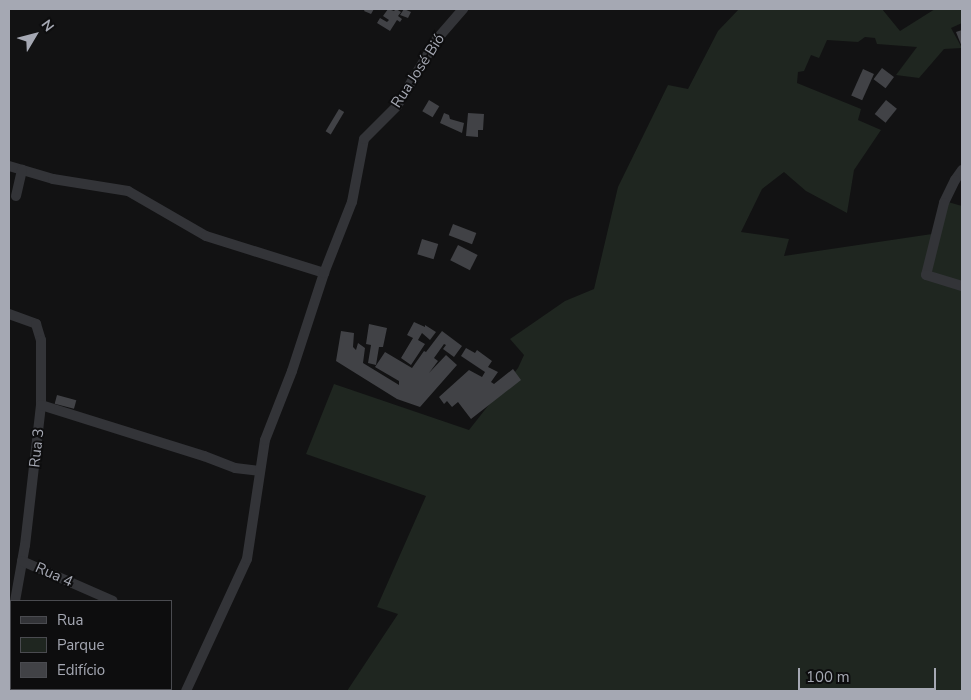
<!DOCTYPE html>
<html>
<head>
<meta charset="utf-8">
<style>
	body { margin:0 }
	#map { position:relative; width:971px; height:700px; overflow:hidden; background:#121213; font-family:"Nunito Sans",sans-serif }
	div>[style] { position:absolute }
	.green>* { inset:0; background:#1f2620 }
	.building>* { inset:0; background:#414246; transform-origin:0 0 }
	.street>* { height:10px; margin:-5px; padding:0 5px; transform-origin:5px; border-radius:5px; background:#333438 }
	span { translate:-50% -50%; white-space:nowrap; text-align:center; line-height:1.15; -webkit-text-stroke:4px #0d0d0e; paint-order:stroke }
	.street-label { font-size:15px; color:#a5a8b3 }
	.frame { position:absolute; inset:0; border:10px solid #a5a8b3; pointer-events:none }
	.legend { position:absolute; left:10px; top:600px; width:162px; height:90px; box-sizing:border-box; background:#0d0d0e; border:1px solid #4a4b50; margin:0; padding:6px 9px; list-style:none; font-size:15px; color:#a5a8b3 }
	.legend li { display:flex; align-items:center; gap:10px; height:25px }
	.legend b { width:25px; border:1px solid #4a4b50 }
	.north { position:absolute; left:10px; top:10px; width:50px; height:50px; -webkit-text-stroke:4px #0d0d0e; paint-order:stroke; rotate:53deg; font-size:14px; font-weight:700; line-height:20px; text-align:center; color:#a5a8b3 }
	.north::after { content:''; display:block; margin:auto; width:18px; height:22px; background:#a5a8b3; clip-path:polygon(50% 0,100% 100%,50% 72%,0 100%) }
	.scale { position:absolute; left:798px; top:668px; width:138px; height:22px; box-sizing:border-box; border:2px solid #a5a8b3; border-top:0; padding-left:6px; font-size:15px; line-height:18px; white-space:nowrap; color:#a5a8b3; -webkit-text-stroke:4px #0d0d0e; paint-order:stroke }
</style>
</head>
<body>
<div id="map">
	<div class="green">
		<div style="clip-path:polygon(739px 9px,882px 9px,900px 31px,935px 9px,962px 9px,962px 23px,951px 28px,962px 48px,944px 49px,919px 78px,896px 75px,917px 47px,877px 44px,875px 38px,865px 37px,858px 42px,827px 40px,819px 58px,811px 55px,804px 71px,798px 72px,797px 83px,861px 109px,858px 120px,881px 130px,854px 170px,847px 213px,806px 191px,784px 172px,762px 189px,741px 232px,789px 239px,784px 256px,932px 234px,948px 202px,962px 206px,962px 691px,347px 691px,398px 614px,377px 607px,426px 496px,306px 454px,334px 384px,469px 430px,518px 368px,524px 355px,510px 339px,565px 301px,594px 289px,618px 187px,668px 85px,688px 89px,718px 31px)"></div>
	</div>
	<div class="building">
		<div style="clip-path:polygon(365px 9px,374px 9px,371px 14px,364px 11px)"></div>
		<div style="clip-path:polygon(388px 9px,394px 11px,396px 9px,401px 12px,398px 16px,402px 19px,400px 22px,397px 20px,390px 31px,377px 23px,380px 18px,387px 22px,389px 20px,383px 16px)"></div>
		<div style="clip-path:polygon(404px 9px,411px 12px,408px 18px,400px 15px)"></div>
		<div style="clip-path:polygon(962px 30px,962px 47px,956px 32px)"></div>
		<div style="left:882px;top:68px;width:15px;height:14px;rotate:37deg"></div>
		<div style="left:863px;top:69px;width:12px;height:29px;rotate:24deg"></div>
		<div style="left:429px;top:100px;width:12px;height:13px;rotate:31deg"></div>
		<div style="left:886px;top:100px;width:14px;height:18px;rotate:39deg"></div>
		<div style="left:339px;top:109px;width:6px;height:26px;rotate:31deg"></div>
		<div style="clip-path:polygon(444px 113px,449px 115px,450px 119px,464px 123px,462px 133px,440px 123px)"></div>
		<div style="clip-path:polygon(468px 113px,484px 114px,483px 130px,478px 130px,478px 137px,466px 136px)"></div>
		<div style="left:453px;top:224px;width:25px;height:12px;rotate:21deg"></div>
		<div style="left:422px;top:239px;width:17px;height:16px;rotate:17deg"></div>
		<div style="left:458px;top:245px;width:22px;height:17px;rotate:27deg"></div>
		<div style="clip-path:polygon(414px 322px,425px 327px,425px 325px,436px 332px,430px 340px,422px 333px,418px 340px,425px 344px,411px 365px,401px 358px,413px 338px,407px 335px)"></div>
		<div style="clip-path:polygon(369px 324px,387px 328px,383px 347px,379px 347px,376px 365px,368px 363px,371px 345px,366px 344px)"></div>
		<div style="clip-path:polygon(341px 331px,354px 333px,353px 347px,356px 350px,358px 343px,365px 348px,363px 363px,399px 385px,399px 381px,375px 367px,385px 352px,412px 368px,424px 351px,426px 352px,442px 331px,462px 346px,454px 357px,443px 349px,446px 345px,444px 344px,434px 358px,438px 361px,429px 373px,446px 355px,457px 365px,420px 407px,397px 399px,336px 361px)"></div>
		<div style="clip-path:polygon(466px 348px,475px 353px,477px 350px,492px 361px,488px 367px,498px 372px,491px 382px,494px 384px,513px 369px,521px 380px,471px 419px,458px 402px,452px 407px,447px 401px,444px 404px,439px 397px,469px 370px,482px 377px,485px 372px,461px 356px)"></div>
		<div style="left:57px;top:395px;width:20px;height:9px;rotate:15deg"></div>
	</div>
	<div class="street">
		<div style="left:9px;top:166px;width:46px;rotate:16.5deg"></div>
		<div style="left:53px;top:179px;width:76px;rotate:9.1deg"></div>
		<div style="left:128px;top:191px;width:90px;rotate:30deg"></div>
		<div style="left:206px;top:236px;width:124px;rotate:17.4deg"></div>
		<div style="left:962px;top:170px;width:12px;rotate:125deg"></div>
		<div style="left:955px;top:180px;width:25px;rotate:116deg"></div>
		<div style="left:944px;top:203px;width:74px;rotate:104deg"></div>
		<div style="left:926px;top:275px;width:38px;rotate:17deg"></div>
		<div style="left:16px;top:196px;width:27px;rotate:-77deg"></div>
		<div style="left:9px;top:314px;width:29px;rotate:20deg"></div>
		<div style="left:36px;top:324px;width:17px;rotate:73deg"></div>
		<div style="left:41px;top:340px;width:65px;rotate:90deg"></div>
		<div style="left:41px;top:405px;width:141px;rotate:96.5deg"></div>
		<div style="left:25px;top:545px;width:57px;rotate:100.1deg"></div>
		<div style="left:41px;top:405px;width:171px;rotate:17.4deg"></div>
		<div style="left:204px;top:456px;width:33px;rotate:21deg"></div>
		<div style="left:235px;top:468px;width:24px;rotate:7deg"></div>
		<div style="left:22px;top:561px;width:99px;rotate:23.7deg"></div>
		<div style="left:9px;top:651px;width:10px;rotate:-79deg"></div>
		<div style="left:9px;top:683px;width:2px;rotate:27deg"></div>
		<div style="left:22px;top:689px;width:6px;rotate:18deg"></div>
		<div style="left:186px;top:691px;width:145px;rotate:-65.2deg"></div>
		<div style="left:247px;top:559px;width:120px;rotate:-81.4deg"></div>
		<div style="left:265px;top:440px;width:74px;rotate:-68.6deg"></div>
		<div style="left:292px;top:371px;width:103px;rotate:-71.9deg"></div>
		<div style="left:324px;top:273px;width:76px;rotate:-68.5deg"></div>
		<div style="left:352px;top:202px;width:64px;rotate:-79.2deg"></div>
		<div style="left:364px;top:139px;width:47px;rotate:-45deg"></div>
		<div style="left:397px;top:106px;width:78px;rotate:-59.2deg"></div>
		<div style="left:437px;top:39px;width:40px;rotate:-49deg"></div>
	</div>
	<div class="street-label">
		<span style="left:418px;top:71px;rotate:-57deg">Rua José Bió</span>
		<span style="left:37px;top:448px;rotate:-84deg">Rua 3</span>
		<span style="left:54px;top:575px;rotate:24deg">Rua 4</span>
	</div>
	<div class="frame"></div>
	<ul class="legend">
	<li><b style="height:6px;background:#333438"></b>Rua</li>
	<li><b style="height:14px;background:#1f2620"></b>Parque</li>
	<li><b style="height:14px;background:#414246"></b>Edifício</li>
	</ul>
	<div class="north">N</div>
	<div class="scale">100 m</div>
</div>
</body>
</html>
